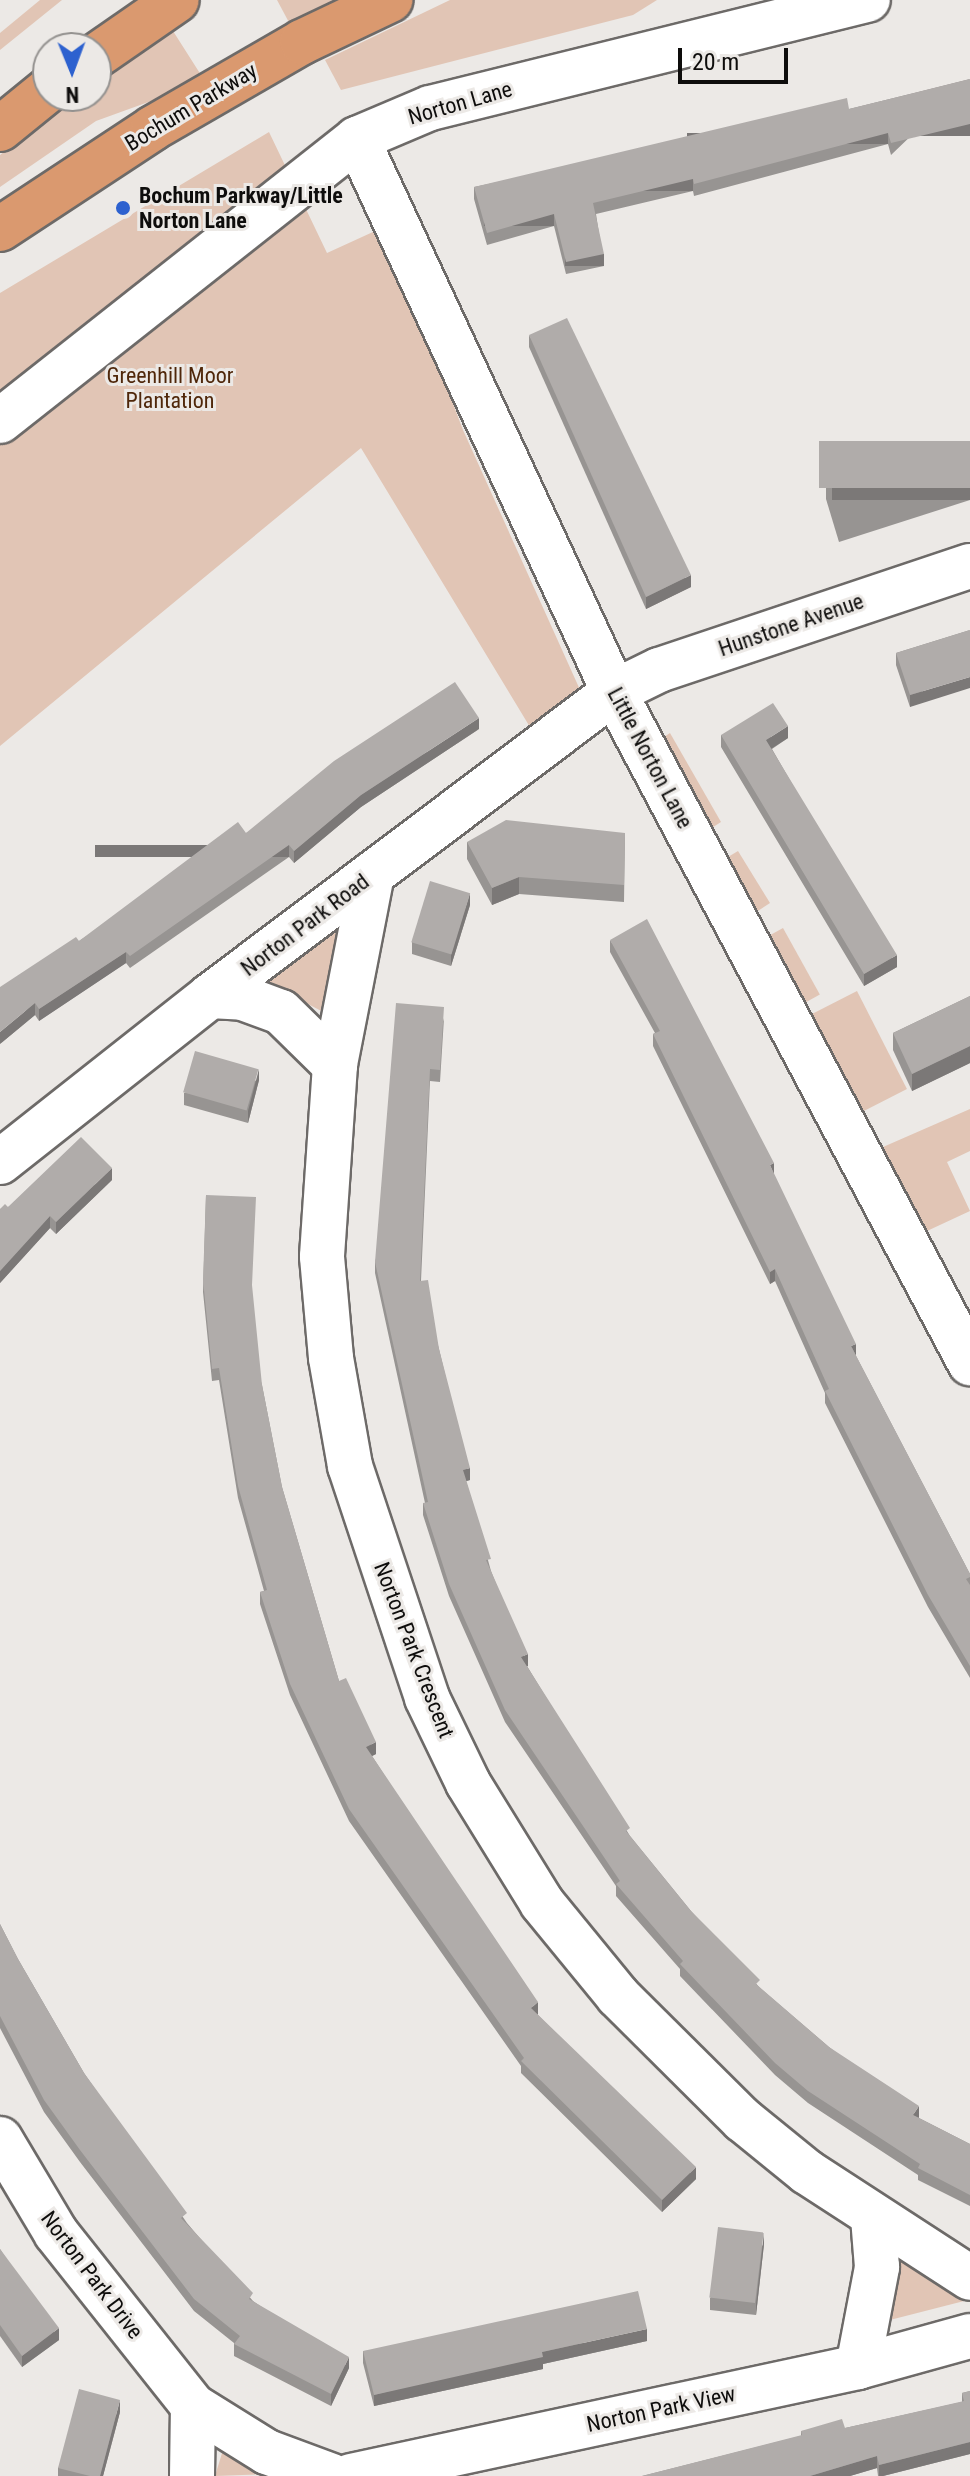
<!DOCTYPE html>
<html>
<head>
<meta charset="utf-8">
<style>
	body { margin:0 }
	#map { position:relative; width:970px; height:2476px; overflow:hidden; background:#ece9e6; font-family:"Roboto Condensed",sans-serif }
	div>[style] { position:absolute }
	.green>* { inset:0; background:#e1c5b5; transform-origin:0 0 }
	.roads { filter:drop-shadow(2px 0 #6d6a68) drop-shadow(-2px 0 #6d6a68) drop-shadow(0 2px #6d6a68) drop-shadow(0 -2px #6d6a68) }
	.minor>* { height:44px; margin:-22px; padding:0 22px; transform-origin:22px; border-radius:22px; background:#fff }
	.highway>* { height:44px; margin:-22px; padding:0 22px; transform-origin:22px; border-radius:22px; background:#da996f }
	.wall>* { inset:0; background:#979492 }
	.shaded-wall>* { inset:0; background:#7b7877; transform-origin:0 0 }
	.building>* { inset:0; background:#b0acaa; transform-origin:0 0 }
	.dots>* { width:22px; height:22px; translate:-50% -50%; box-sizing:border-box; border:4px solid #ece9e6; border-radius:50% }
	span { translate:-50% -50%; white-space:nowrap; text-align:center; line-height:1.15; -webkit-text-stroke:6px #ece9e6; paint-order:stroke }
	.street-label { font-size:22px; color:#0e0d0c }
	.poi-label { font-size:22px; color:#0e0d0c; font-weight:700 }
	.left { translate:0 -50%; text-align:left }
	.park-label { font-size:22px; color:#4f270a }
	.north { position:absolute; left:32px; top:32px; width:80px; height:80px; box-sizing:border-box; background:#ece9e6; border:2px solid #93918f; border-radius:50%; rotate:179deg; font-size:22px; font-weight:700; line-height:32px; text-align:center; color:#0e0d0c }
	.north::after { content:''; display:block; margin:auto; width:28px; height:36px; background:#2d61cf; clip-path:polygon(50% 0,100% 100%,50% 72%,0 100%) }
	.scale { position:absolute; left:678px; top:48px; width:110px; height:36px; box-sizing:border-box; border:4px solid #0e0d0c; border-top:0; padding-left:10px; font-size:24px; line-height:28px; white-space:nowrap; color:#0e0d0c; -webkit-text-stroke:6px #ece9e6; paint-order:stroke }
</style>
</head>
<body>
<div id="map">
	<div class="green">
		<div style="clip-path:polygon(40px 0,62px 0,0 50px,0 33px)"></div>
		<div style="clip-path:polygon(277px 0,356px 0,292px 28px)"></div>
		<div style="clip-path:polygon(450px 0,657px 0,633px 15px,341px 90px,325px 60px)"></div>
		<div style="clip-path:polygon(173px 31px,201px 75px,165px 96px,96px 121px,0 187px,0 155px,73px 96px,96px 96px,96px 79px)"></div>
		<div style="clip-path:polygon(269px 132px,327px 253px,386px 226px,463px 430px,581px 692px,536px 737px,361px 448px,0 746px,0 293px)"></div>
		<div style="clip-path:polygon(670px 733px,721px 822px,707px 831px,658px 741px)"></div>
		<div style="clip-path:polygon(738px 851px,770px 903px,753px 914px,723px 860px)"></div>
		<div style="clip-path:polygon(323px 925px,344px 934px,331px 1016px,256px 977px)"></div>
		<div style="left:783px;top:928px;width:76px;height:19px;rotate:61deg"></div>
		<div style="left:857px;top:991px;width:110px;height:56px;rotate:63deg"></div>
		<div style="clip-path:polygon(970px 1109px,970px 1151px,947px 1162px,970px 1211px,927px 1231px,883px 1147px)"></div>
		<div style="clip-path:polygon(892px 2254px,968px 2300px,886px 2321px)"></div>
		<div style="clip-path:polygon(223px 2450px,269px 2474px,215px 2476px)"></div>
	</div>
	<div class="roads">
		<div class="minor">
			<div style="left:357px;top:139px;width:610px;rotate:65.07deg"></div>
			<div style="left:614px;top:692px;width:760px;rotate:62.05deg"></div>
			<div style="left:0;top:421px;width:455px;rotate:-38.3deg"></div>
			<div style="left:357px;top:139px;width:79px;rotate:-23deg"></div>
			<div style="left:430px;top:108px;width:451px;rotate:-13.9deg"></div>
			<div style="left:372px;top:874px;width:195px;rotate:101deg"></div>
			<div style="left:335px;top:1065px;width:192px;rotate:93.9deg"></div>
			<div style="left:322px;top:1257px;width:101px;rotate:84.9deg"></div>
			<div style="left:331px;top:1358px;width:110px;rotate:80deg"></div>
			<div style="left:350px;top:1466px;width:244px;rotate:71.6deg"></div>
			<div style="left:427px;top:1698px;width:94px;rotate:64.2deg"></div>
			<div style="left:468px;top:1783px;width:141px;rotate:58.3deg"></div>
			<div style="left:542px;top:1903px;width:120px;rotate:50.7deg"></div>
			<div style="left:618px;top:1996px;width:176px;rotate:44.8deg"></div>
			<div style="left:743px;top:2120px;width:82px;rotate:39.1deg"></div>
			<div style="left:807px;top:2172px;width:194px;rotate:33deg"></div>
			<div style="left:210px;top:996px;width:33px;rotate:3deg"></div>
			<div style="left:243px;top:998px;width:40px;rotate:20.2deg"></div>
			<div style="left:281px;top:1012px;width:76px;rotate:44.5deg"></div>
			<div style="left:0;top:1162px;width:268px;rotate:-38.3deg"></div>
			<div style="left:210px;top:996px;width:506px;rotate:-36.96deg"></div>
			<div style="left:614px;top:692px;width:50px;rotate:-26.1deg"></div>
			<div style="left:659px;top:670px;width:328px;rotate:-18.5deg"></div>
			<div style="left:0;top:2139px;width:109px;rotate:59.2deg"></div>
			<div style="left:56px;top:2233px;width:221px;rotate:51.6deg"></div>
			<div style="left:193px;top:2406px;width:87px;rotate:31.9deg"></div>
			<div style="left:267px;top:2452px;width:69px;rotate:20.3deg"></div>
			<div style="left:858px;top:2367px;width:102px;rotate:-79.2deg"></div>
			<div style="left:877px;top:2267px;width:50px;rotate:-94.6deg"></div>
			<div style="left:192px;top:2476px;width:70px;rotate:-89.2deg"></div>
			<div style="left:351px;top:2476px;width:519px;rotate:-12.13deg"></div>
			<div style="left:858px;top:2367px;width:116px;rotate:-15.5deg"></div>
		</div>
		<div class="highway">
			<div style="left:96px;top:56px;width:98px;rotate:-34.7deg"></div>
			<div style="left:0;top:129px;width:62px;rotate:-39.1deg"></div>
			<div style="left:0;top:229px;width:183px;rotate:-33.4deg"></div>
			<div style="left:153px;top:128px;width:172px;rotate:-30deg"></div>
			<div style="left:302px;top:42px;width:98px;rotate:-25.5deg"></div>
		</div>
	</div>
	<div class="wall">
		<div style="clip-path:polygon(970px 79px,891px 155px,888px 144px,694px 196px,693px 191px,596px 214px,604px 266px,566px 274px,554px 226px,487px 245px,474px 199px,474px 187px,849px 109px)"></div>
		<div style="clip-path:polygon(529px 335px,691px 587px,646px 609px,529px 347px)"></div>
		<div style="clip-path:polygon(970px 441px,970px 500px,839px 542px,826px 499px,826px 487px)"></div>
		<div style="clip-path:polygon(970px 630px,910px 707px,896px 665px,896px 653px)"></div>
		<div style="clip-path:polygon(479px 729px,361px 807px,294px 863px,289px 857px,130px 968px,126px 963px,39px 1021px,35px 1015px,0 1044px,79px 941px,246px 833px)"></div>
		<div style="clip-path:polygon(721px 735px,788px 738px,772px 749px,897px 967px,864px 986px,721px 747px)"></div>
		<div style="clip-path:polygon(625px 833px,624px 902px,519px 894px,492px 905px,467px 859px,467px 842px)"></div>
		<div style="clip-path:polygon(470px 905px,451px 966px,412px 954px,412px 942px)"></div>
		<div style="clip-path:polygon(610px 940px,774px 1175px,856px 1356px,970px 1574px,970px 1678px,928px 1607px,825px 1403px,825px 1393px,775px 1281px,770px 1284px,653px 1046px,653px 1034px,655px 1033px,610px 952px)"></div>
		<div style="clip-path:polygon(970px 996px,970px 1063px,912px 1091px,893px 1050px,893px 1033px)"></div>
		<div style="clip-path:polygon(444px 1018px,440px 1082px,430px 1081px,421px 1281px,439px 1349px,470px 1480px,466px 1481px,491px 1571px,528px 1666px,527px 1666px,630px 1836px,691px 1911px,760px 1988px,829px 2047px,919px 2118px,970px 2144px,970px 2206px,918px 2180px,918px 2175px,808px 2103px,775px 2075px,680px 1976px,680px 1969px,616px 1896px,616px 1886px,505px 1722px,449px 1596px,423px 1515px,423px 1503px,425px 1503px,375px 1273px,375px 1262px)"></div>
		<div style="clip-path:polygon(259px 1080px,248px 1123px,184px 1105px,184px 1093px)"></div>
		<div style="clip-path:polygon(112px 1180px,56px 1234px,50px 1228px,0 1283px,0 1209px)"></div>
		<div style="clip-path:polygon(206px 1195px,262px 1385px,282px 1487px,339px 1681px,376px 1754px,372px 1756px,538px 2015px,696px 2179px,662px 2212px,521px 2073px,521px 2066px,349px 1821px,290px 1695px,260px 1604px,260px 1592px,264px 1591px,238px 1498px,219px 1380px,212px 1381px,203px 1292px)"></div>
		<div style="clip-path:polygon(0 1924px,18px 1959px,84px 2073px,187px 2223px,253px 2301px,349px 2368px,331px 2406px,234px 2356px,234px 2343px,194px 2311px,80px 2162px,44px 2112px,0 2028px)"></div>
		<div style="clip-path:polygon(764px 2244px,756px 2315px,710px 2310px,710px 2298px)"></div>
		<div style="clip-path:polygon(0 2249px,59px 2340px,22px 2367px,0 2336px)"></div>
		<div style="clip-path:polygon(647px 2341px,543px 2364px,543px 2369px,374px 2406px,363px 2363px,363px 2351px)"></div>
		<div style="clip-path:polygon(970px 2391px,970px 2454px,883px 2476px,878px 2476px,877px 2468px,850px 2476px,642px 2476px,801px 2436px,801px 2431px,845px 2428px,962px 2402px,962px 2393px)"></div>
		<div style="clip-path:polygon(120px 2412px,103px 2476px,58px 2476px,58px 2468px)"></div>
	</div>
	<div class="shaded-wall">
		<div style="left:970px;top:124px;width:12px;height:81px;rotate:90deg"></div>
		<div style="left:888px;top:133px;width:11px;height:201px;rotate:90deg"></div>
		<div style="left:693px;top:179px;width:12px;height:103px;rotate:90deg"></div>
		<div style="left:554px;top:214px;width:12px;height:70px;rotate:90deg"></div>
		<div style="left:604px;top:254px;width:12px;height:39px;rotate:90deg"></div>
		<div style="left:970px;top:488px;width:12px;height:138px;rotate:90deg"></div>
		<div style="clip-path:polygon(691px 575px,691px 587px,646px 609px,646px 597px)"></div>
		<div style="clip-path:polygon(970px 677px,970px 688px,910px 707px,910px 695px)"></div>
		<div style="clip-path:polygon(479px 718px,479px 729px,361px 807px,294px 863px,294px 851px,361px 795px)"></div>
		<div style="clip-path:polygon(788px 726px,788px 738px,766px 752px,766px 740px)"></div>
		<div style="left:289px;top:845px;width:12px;height:194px;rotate:90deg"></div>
		<div style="clip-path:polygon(519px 877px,519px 894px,492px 905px,492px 888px)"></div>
		<div style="clip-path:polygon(470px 893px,470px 905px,451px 966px,451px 954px)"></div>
		<div style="clip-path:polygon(126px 952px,126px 963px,39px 1021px,39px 1009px)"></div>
		<div style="clip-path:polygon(897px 955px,897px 967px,864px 986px,864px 974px)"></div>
		<div style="clip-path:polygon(35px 1003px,35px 1015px,0 1044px,0 1032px)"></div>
		<div style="clip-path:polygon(970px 1046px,970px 1063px,912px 1091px,912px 1074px)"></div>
		<div style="clip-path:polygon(259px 1069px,259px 1080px,248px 1123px,248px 1111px)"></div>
		<div style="clip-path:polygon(774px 1163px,774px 1175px,770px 1165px)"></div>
		<div style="clip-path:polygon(112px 1168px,112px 1180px,56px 1234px,56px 1222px)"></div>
		<div style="clip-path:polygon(50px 1216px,50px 1228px,0 1283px,0 1271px)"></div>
		<div style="clip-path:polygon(775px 1269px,775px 1281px,770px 1284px,770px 1272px)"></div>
		<div style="clip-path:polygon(856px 1344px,856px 1356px,851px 1346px)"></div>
		<div style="clip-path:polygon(470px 1468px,470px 1480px,463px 1482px,463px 1470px)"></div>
		<div style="clip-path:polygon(528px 1654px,528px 1666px,521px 1669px,521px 1657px)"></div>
		<div style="clip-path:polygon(376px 1742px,376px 1754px,366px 1759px,366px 1747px)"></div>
		<div style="clip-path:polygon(538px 2002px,538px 2014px,531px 2020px,531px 2008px)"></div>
		<div style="clip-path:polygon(919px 2106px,919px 2118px,913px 2115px)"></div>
		<div style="clip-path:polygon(696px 2167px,696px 2179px,662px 2212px,662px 2200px)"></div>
		<div style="clip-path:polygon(764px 2233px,764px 2244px,756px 2315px,756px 2304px)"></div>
		<div style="clip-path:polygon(59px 2328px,59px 2340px,22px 2367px,22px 2356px)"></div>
		<div style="clip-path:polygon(647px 2329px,647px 2341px,543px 2364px,543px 2369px,374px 2406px,374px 2395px,542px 2352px)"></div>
		<div style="clip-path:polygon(349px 2357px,349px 2368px,331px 2406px,331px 2394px)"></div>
		<div style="clip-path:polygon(120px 2400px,120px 2412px,103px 2476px,100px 2476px)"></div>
		<div style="clip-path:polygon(970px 2442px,970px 2454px,883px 2476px,879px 2476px,879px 2465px)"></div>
		<div style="clip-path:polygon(877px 2456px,877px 2468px,850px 2476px,810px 2476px)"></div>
	</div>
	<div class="building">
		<div style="clip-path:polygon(970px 79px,970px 124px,891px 143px,888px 133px,694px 184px,693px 179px,593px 203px,604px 254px,566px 262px,554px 214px,487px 233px,474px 187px,847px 98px,849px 109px)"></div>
		<div style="clip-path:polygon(567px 318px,691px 575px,646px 597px,529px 335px)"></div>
		<div style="left:970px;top:441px;width:47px;height:151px;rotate:90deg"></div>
		<div style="clip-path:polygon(970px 630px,970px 677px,910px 695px,896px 653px)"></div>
		<div style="clip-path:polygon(455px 682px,479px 718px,361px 795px,294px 851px,289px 845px,130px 956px,126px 952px,39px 1009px,35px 1003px,0 1032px,0 987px,76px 937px,79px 941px,238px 822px,246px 833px,334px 761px)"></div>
		<div style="clip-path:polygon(773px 703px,788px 726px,766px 740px,897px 955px,864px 974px,721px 735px)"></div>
		<div style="clip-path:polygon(506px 820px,625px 833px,624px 885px,519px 877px,492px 888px,467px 842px)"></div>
		<div style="left:430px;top:881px;width:42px;height:64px;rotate:17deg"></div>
		<div style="clip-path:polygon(647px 919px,774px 1163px,770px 1165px,856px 1344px,851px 1346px,970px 1574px,970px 1577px,966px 1579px,970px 1585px,970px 1666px,928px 1595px,825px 1391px,829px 1389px,775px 1269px,770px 1272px,653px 1034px,660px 1031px,610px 940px)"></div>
		<div style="clip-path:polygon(970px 996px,970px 1046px,912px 1074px,893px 1033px)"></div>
		<div style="clip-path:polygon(396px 1003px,444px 1007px,440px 1070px,430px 1069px,420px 1281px,428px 1280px,439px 1349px,470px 1468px,463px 1470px,491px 1559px,486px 1560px,528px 1654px,521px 1657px,630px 1828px,626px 1831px,691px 1911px,760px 1980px,756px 1984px,829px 2047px,919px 2106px,913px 2115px,970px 2144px,970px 2195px,918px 2168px,920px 2164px,808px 2091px,775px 2063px,680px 1964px,683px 1961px,616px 1884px,620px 1881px,505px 1710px,449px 1584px,423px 1503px,428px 1502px,375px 1262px)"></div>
		<div style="left:195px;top:1051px;width:66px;height:43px;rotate:16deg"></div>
		<div style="clip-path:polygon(81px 1137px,112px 1168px,56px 1222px,50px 1216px,0 1271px,0 1209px,5px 1204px,8px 1207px)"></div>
		<div style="clip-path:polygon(206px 1195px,256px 1197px,252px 1285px,262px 1385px,282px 1487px,339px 1681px,346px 1678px,376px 1742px,366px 1747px,538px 2002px,531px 2008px,696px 2167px,662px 2200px,521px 2061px,524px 2058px,349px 1809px,290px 1684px,260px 1592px,267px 1590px,238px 1486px,219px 1368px,212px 1369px,203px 1280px)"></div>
		<div style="clip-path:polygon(0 1924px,18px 1959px,84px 2073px,187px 2213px,181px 2218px,253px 2293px,249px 2299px,349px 2357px,331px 2394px,234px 2344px,240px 2336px,194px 2299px,80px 2150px,44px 2100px,0 2016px)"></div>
		<div style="left:718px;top:2227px;width:46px;height:71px;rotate:7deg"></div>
		<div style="clip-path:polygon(0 2249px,59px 2328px,22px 2356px,0 2325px)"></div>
		<div style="clip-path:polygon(638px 2291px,647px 2329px,542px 2352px,543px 2357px,374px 2395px,363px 2351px)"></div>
		<div style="clip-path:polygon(79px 2389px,120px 2400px,100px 2476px,90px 2476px,58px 2468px)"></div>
		<div style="clip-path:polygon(970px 2391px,970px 2442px,879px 2465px,877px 2456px,810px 2476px,642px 2476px,802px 2435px,801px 2431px,842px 2419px,845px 2428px,964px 2401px,962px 2393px)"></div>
	</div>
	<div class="dots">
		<div style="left:123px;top:208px;background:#2d61cf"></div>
	</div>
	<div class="street-label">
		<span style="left:460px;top:103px;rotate:-16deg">Norton Lane</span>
		<span style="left:191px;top:107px;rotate:-31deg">Bochum Parkway</span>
		<span style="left:791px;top:625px;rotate:-19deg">Hunstone Avenue</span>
		<span style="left:650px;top:758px;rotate:62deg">Little Norton Lane</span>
		<span style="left:305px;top:925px;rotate:-37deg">Norton Park Road</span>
		<span style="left:414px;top:1650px;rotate:69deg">Norton Park Crescent</span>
		<span style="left:92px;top:2275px;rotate:53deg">Norton Park Drive</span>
		<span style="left:661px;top:2409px;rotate:-12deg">Norton Park View</span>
	</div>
	<div class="poi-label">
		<span class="left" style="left:139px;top:208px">Bochum Parkway/Little<br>Norton Lane</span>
	</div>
	<div class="park-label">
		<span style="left:170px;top:388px">Greenhill Moor<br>Plantation</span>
	</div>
	<div class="north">N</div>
	<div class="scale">20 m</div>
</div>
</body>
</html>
